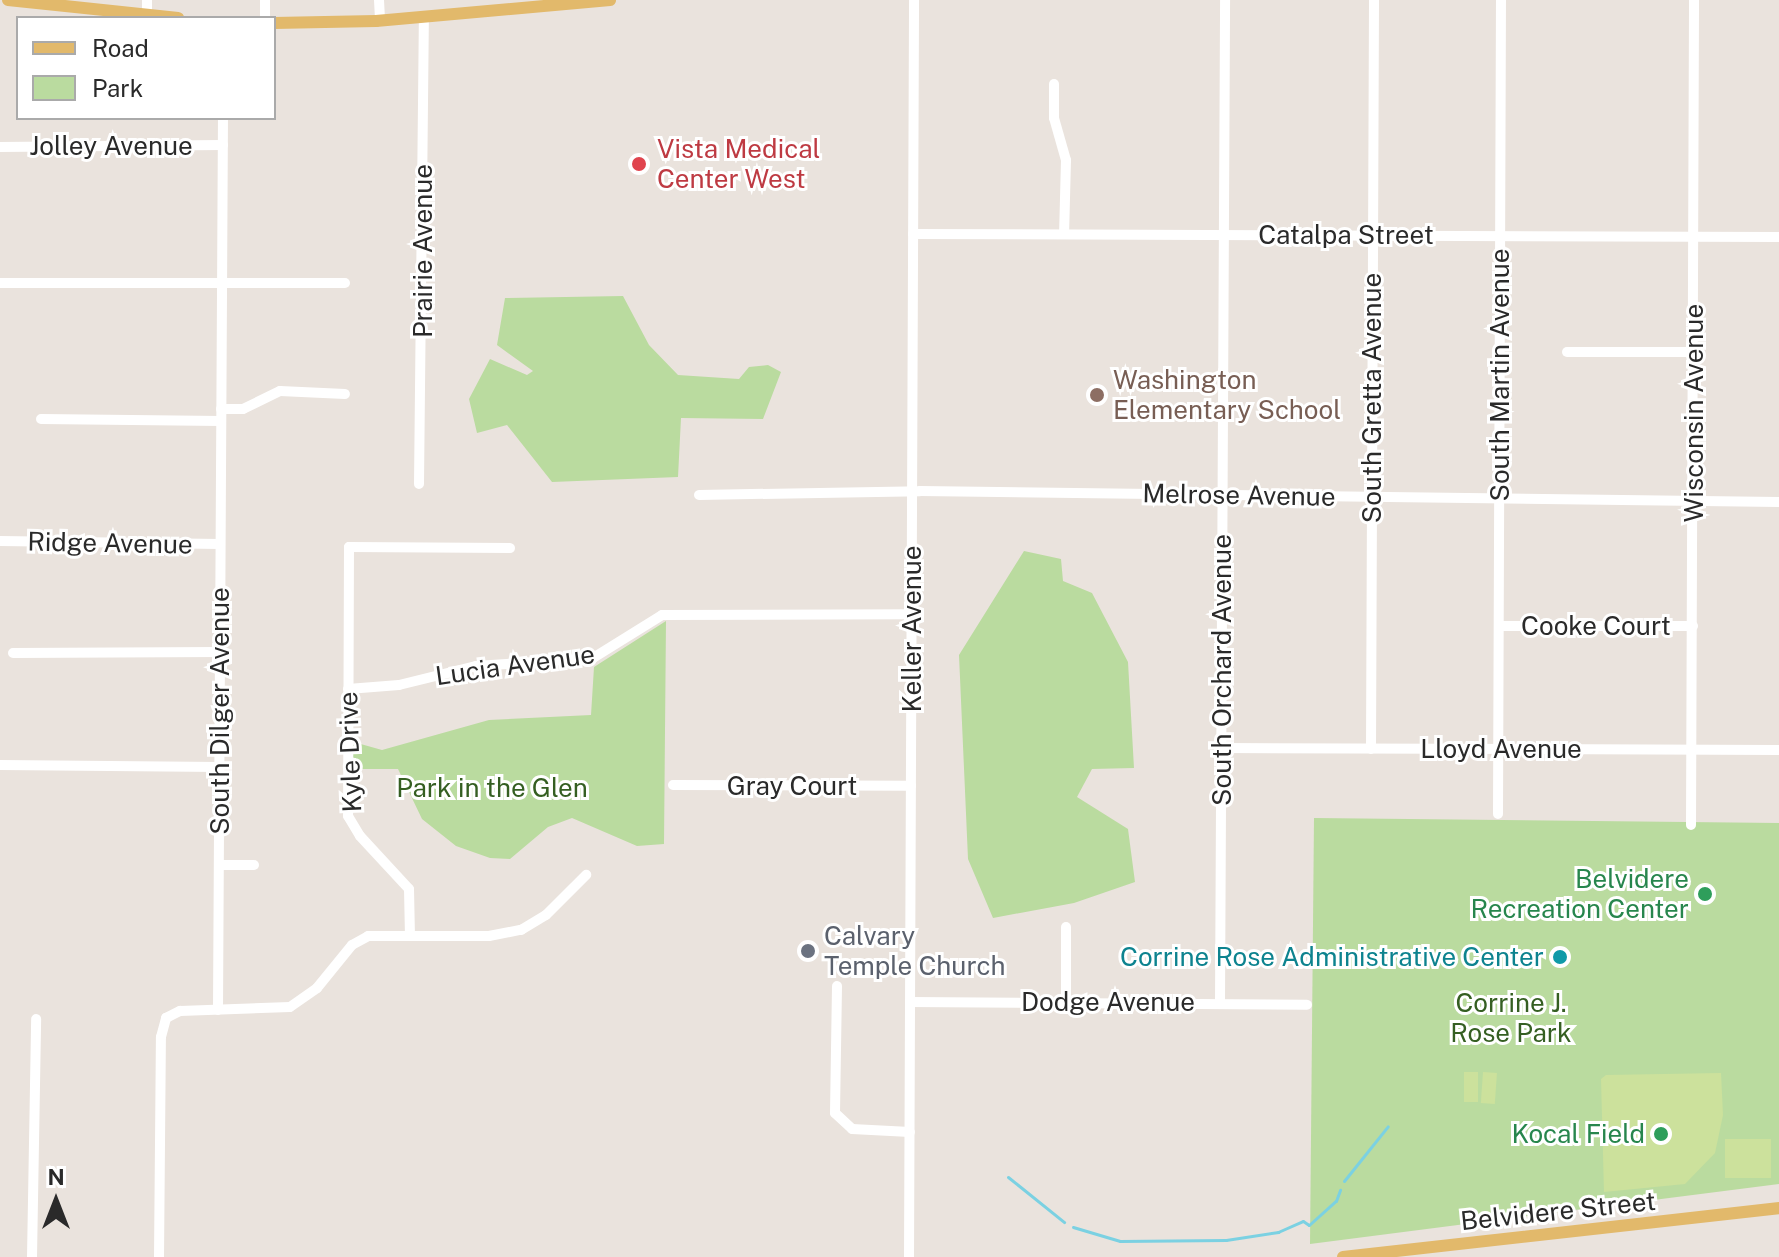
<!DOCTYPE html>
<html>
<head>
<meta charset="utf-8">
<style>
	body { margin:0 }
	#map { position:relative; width:1779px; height:1257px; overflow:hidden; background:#eae3dd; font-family:"Public Sans",sans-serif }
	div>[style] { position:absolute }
	.green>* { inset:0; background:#badb9f }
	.pitch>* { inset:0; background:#cce19c; transform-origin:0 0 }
	.stream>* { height:3px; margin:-1.5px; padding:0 1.5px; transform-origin:1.5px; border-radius:1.5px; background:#7bd1e2 }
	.minor>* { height:10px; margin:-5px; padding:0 5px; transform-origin:5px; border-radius:5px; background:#fff }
	.major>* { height:12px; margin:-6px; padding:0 6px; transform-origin:6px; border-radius:6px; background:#e2b96b }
	.dots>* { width:22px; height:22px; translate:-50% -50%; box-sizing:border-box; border:4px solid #fff; border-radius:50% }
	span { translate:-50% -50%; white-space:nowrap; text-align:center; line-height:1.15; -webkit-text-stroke:6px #fff; paint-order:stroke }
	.street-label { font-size:26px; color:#2a2a2a }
	.health-label { font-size:26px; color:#be3a42 }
	.left { translate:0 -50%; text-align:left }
	.education-label { font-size:26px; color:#785e54 }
	.park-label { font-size:26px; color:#355f22 }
	.leisure-label { font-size:26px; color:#27864d }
	.right { translate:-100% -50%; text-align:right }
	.worship-label { font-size:26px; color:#5b616d }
	.culture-label { font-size:26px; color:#0d838f }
	.legend { position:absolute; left:16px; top:16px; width:260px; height:104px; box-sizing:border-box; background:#fff; border:2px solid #aaa; margin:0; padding:10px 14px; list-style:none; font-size:24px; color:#2a2a2a }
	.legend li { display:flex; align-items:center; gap:16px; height:40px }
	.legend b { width:40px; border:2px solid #aaa }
	.north { position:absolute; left:16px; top:1161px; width:80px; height:80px; -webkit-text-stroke:6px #fff; paint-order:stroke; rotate:0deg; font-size:22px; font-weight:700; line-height:32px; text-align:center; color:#2a2a2a }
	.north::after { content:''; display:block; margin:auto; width:28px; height:36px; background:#2a2a2a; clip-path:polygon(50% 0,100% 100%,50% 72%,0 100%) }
</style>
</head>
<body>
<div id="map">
	<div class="green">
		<div style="clip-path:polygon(623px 296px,649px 345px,678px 375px,739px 379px,749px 367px,768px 365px,781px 372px,763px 419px,681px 418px,678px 477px,552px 482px,507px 425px,477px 433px,469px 399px,490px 359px,527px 375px,533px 371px,497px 345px,505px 298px)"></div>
		<div style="clip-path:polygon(1024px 551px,1061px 559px,1063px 581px,1092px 593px,1128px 662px,1134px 768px,1092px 769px,1077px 797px,1128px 829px,1135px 882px,1074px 903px,993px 918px,968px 859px,959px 655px)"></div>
		<div style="clip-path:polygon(666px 621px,664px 844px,637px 846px,572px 818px,548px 827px,510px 859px,490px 858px,456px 846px,422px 819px,398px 769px,350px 769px,350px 741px,382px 750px,489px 720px,591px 715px,594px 667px)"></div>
		<div style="clip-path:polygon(1314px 818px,1779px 823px,1779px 1184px,1310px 1244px)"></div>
	</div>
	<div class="pitch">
		<div style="left:1464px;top:1072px;width:14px;height:30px"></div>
		<div style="left:1483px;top:1072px;width:14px;height:31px;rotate:4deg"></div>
		<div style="clip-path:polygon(1721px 1073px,1723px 1115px,1715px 1153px,1685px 1184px,1604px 1192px,1601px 1079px,1606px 1075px)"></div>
		<div style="left:1725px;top:1139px;width:46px;height:39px"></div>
	</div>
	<div class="stream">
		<div style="left:1008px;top:1177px;width:72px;rotate:38.8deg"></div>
		<div style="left:1344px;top:1181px;width:70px;rotate:-51.3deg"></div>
		<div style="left:1073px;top:1227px;width:49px;rotate:16.6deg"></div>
		<div style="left:1120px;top:1241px;width:106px;rotate:-0.5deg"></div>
		<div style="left:1226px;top:1240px;width:53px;rotate:-8.7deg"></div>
		<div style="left:1278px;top:1232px;width:27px;rotate:-24deg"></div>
		<div style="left:1303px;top:1221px;width:7px;rotate:34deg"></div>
		<div style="left:1309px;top:1225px;width:36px;rotate:-42deg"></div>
		<div style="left:1336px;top:1201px;width:12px;rotate:-70deg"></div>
	</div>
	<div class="minor">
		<div style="left:379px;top:0;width:21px;rotate:87deg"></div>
		<div style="left:147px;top:15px;width:15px;rotate:-90deg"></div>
		<div style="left:265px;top:18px;width:18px;rotate:-90deg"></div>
		<div style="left:1054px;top:84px;width:34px;rotate:90deg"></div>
		<div style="left:1054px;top:118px;width:44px;rotate:74.1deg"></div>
		<div style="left:1066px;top:160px;width:74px;rotate:91.5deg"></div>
		<div style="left:0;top:147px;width:223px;rotate:-0.5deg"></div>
		<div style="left:913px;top:234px;width:866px;rotate:0.2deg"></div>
		<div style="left:0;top:283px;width:345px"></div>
		<div style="left:1567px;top:352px;width:127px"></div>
		<div style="left:221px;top:409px;width:22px"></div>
		<div style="left:243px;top:409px;width:41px;rotate:-25.9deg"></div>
		<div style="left:280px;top:391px;width:65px;rotate:2.6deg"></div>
		<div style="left:41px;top:419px;width:180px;rotate:0.6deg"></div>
		<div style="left:419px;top:484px;width:467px;rotate:-89.4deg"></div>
		<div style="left:699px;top:495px;width:221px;rotate:-1deg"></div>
		<div style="left:920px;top:491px;width:859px;rotate:0.73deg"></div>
		<div style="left:0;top:541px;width:220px;rotate:0.8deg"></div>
		<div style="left:349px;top:547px;width:269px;rotate:90.2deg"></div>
		<div style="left:348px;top:816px;width:23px;rotate:59deg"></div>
		<div style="left:360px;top:836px;width:72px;rotate:47.2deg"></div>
		<div style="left:409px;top:889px;width:46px;rotate:88.8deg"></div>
		<div style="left:349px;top:547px;width:161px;rotate:0.4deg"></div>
		<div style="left:1499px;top:626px;width:194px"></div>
		<div style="left:13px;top:653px;width:206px;rotate:-0.3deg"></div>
		<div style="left:348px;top:689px;width:51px;rotate:-4.5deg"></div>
		<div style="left:399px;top:685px;width:79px;rotate:-13.9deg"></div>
		<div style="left:476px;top:666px;width:117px;rotate:-3.9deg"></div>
		<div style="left:593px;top:658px;width:81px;rotate:-31.9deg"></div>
		<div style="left:662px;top:615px;width:250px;rotate:-0.2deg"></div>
		<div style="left:1223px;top:748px;width:556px;rotate:0.21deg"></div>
		<div style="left:1371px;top:749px;width:749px;rotate:-89.77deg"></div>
		<div style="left:0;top:765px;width:219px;rotate:0.5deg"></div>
		<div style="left:673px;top:785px;width:238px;rotate:0.2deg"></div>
		<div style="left:1498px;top:814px;width:814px;rotate:-89.79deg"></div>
		<div style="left:1691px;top:825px;width:825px;rotate:-89.79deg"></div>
		<div style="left:219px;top:865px;width:35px"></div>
		<div style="left:1066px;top:927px;width:74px;rotate:90deg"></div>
		<div style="left:837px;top:986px;width:127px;rotate:90.9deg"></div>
		<div style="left:835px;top:1113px;width:23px;rotate:43deg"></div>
		<div style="left:852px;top:1129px;width:58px;rotate:3deg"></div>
		<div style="left:910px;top:1002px;width:397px;rotate:0.4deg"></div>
		<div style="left:1220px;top:1003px;width:1003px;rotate:-89.71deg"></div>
		<div style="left:218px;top:1010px;width:892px;rotate:-89.68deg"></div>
		<div style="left:32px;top:1257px;width:238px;rotate:-89deg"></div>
		<div style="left:159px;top:1257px;width:220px;rotate:-89.5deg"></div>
		<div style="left:161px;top:1037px;width:20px;rotate:-75deg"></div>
		<div style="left:166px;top:1018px;width:16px;rotate:-27deg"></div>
		<div style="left:180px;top:1011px;width:110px;rotate:-2.1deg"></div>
		<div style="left:290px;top:1007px;width:33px;rotate:-35deg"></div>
		<div style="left:317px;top:988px;width:55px;rotate:-50.9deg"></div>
		<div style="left:352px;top:945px;width:18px;rotate:-29deg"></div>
		<div style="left:368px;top:936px;width:121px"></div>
		<div style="left:489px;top:936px;width:33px;rotate:-11deg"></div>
		<div style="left:521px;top:930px;width:29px;rotate:-31deg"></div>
		<div style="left:546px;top:915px;width:57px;rotate:-45deg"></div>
		<div style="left:909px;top:1257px;width:1257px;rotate:-89.77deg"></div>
	</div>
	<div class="major">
		<div style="left:8px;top:0;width:171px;rotate:6deg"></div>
		<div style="left:274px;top:23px;width:102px;rotate:-1.1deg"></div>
		<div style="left:376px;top:21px;width:235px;rotate:-5.1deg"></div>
		<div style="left:1343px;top:1257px;width:439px;rotate:-6.4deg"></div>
	</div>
	<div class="dots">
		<div style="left:639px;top:164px;background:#e0444e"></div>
		<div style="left:1097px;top:395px;background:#8d6e63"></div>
		<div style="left:1705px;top:894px;background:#2e9e5b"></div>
		<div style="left:808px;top:951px;background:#6b7280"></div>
		<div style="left:1560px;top:957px;background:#0f9aa8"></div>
		<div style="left:1661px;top:1134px;background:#2e9e5b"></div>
	</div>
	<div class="street-label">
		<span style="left:111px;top:146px">Jolley Avenue</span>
		<span style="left:1346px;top:235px">Catalpa Street</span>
		<span style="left:423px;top:251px;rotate:-90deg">Prairie Avenue</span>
		<span style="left:1500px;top:375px;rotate:-90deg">South Martin Avenue</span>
		<span style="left:1372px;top:398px;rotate:-90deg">South Gretta Avenue</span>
		<span style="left:1694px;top:413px;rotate:-90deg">Wisconsin Avenue</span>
		<span style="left:1239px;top:495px;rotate:1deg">Melrose Avenue</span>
		<span style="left:110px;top:543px;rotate:1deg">Ridge Avenue</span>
		<span style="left:1596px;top:626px">Cooke Court</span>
		<span style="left:912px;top:629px;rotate:-90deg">Keller Avenue</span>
		<span style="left:515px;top:665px;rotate:-8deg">Lucia Avenue</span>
		<span style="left:1222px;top:670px;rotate:-90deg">South Orchard Avenue</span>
		<span style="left:220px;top:711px;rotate:-90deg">South Dilger Avenue</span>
		<span style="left:1501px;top:749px">Lloyd Avenue</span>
		<span style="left:350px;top:752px;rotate:-92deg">Kyle Drive</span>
		<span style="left:792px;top:786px">Gray Court</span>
		<span style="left:1108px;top:1002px">Dodge Avenue</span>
		<span style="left:1558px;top:1211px;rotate:-6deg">Belvidere Street</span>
	</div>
	<div class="health-label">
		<span class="left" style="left:657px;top:164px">Vista Medical<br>Center West</span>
	</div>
	<div class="education-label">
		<span class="left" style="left:1113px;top:395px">Washington<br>Elementary School</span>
	</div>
	<div class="park-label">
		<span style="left:492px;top:788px">Park in the Glen</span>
		<span style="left:1511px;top:1018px">Corrine J.<br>Rose Park</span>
	</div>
	<div class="leisure-label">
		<span class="right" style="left:1689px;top:894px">Belvidere<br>Recreation Center</span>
		<span class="right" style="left:1645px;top:1134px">Kocal Field</span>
	</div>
	<div class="worship-label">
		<span class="left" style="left:824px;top:951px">Calvary<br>Temple Church</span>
	</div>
	<div class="culture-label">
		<span class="right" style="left:1544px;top:957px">Corrine Rose Administrative Center</span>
	</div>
	<ul class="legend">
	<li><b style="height:10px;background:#e2b96b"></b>Road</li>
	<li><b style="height:22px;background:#badb9f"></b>Park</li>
	</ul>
	<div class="north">N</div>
</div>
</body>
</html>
